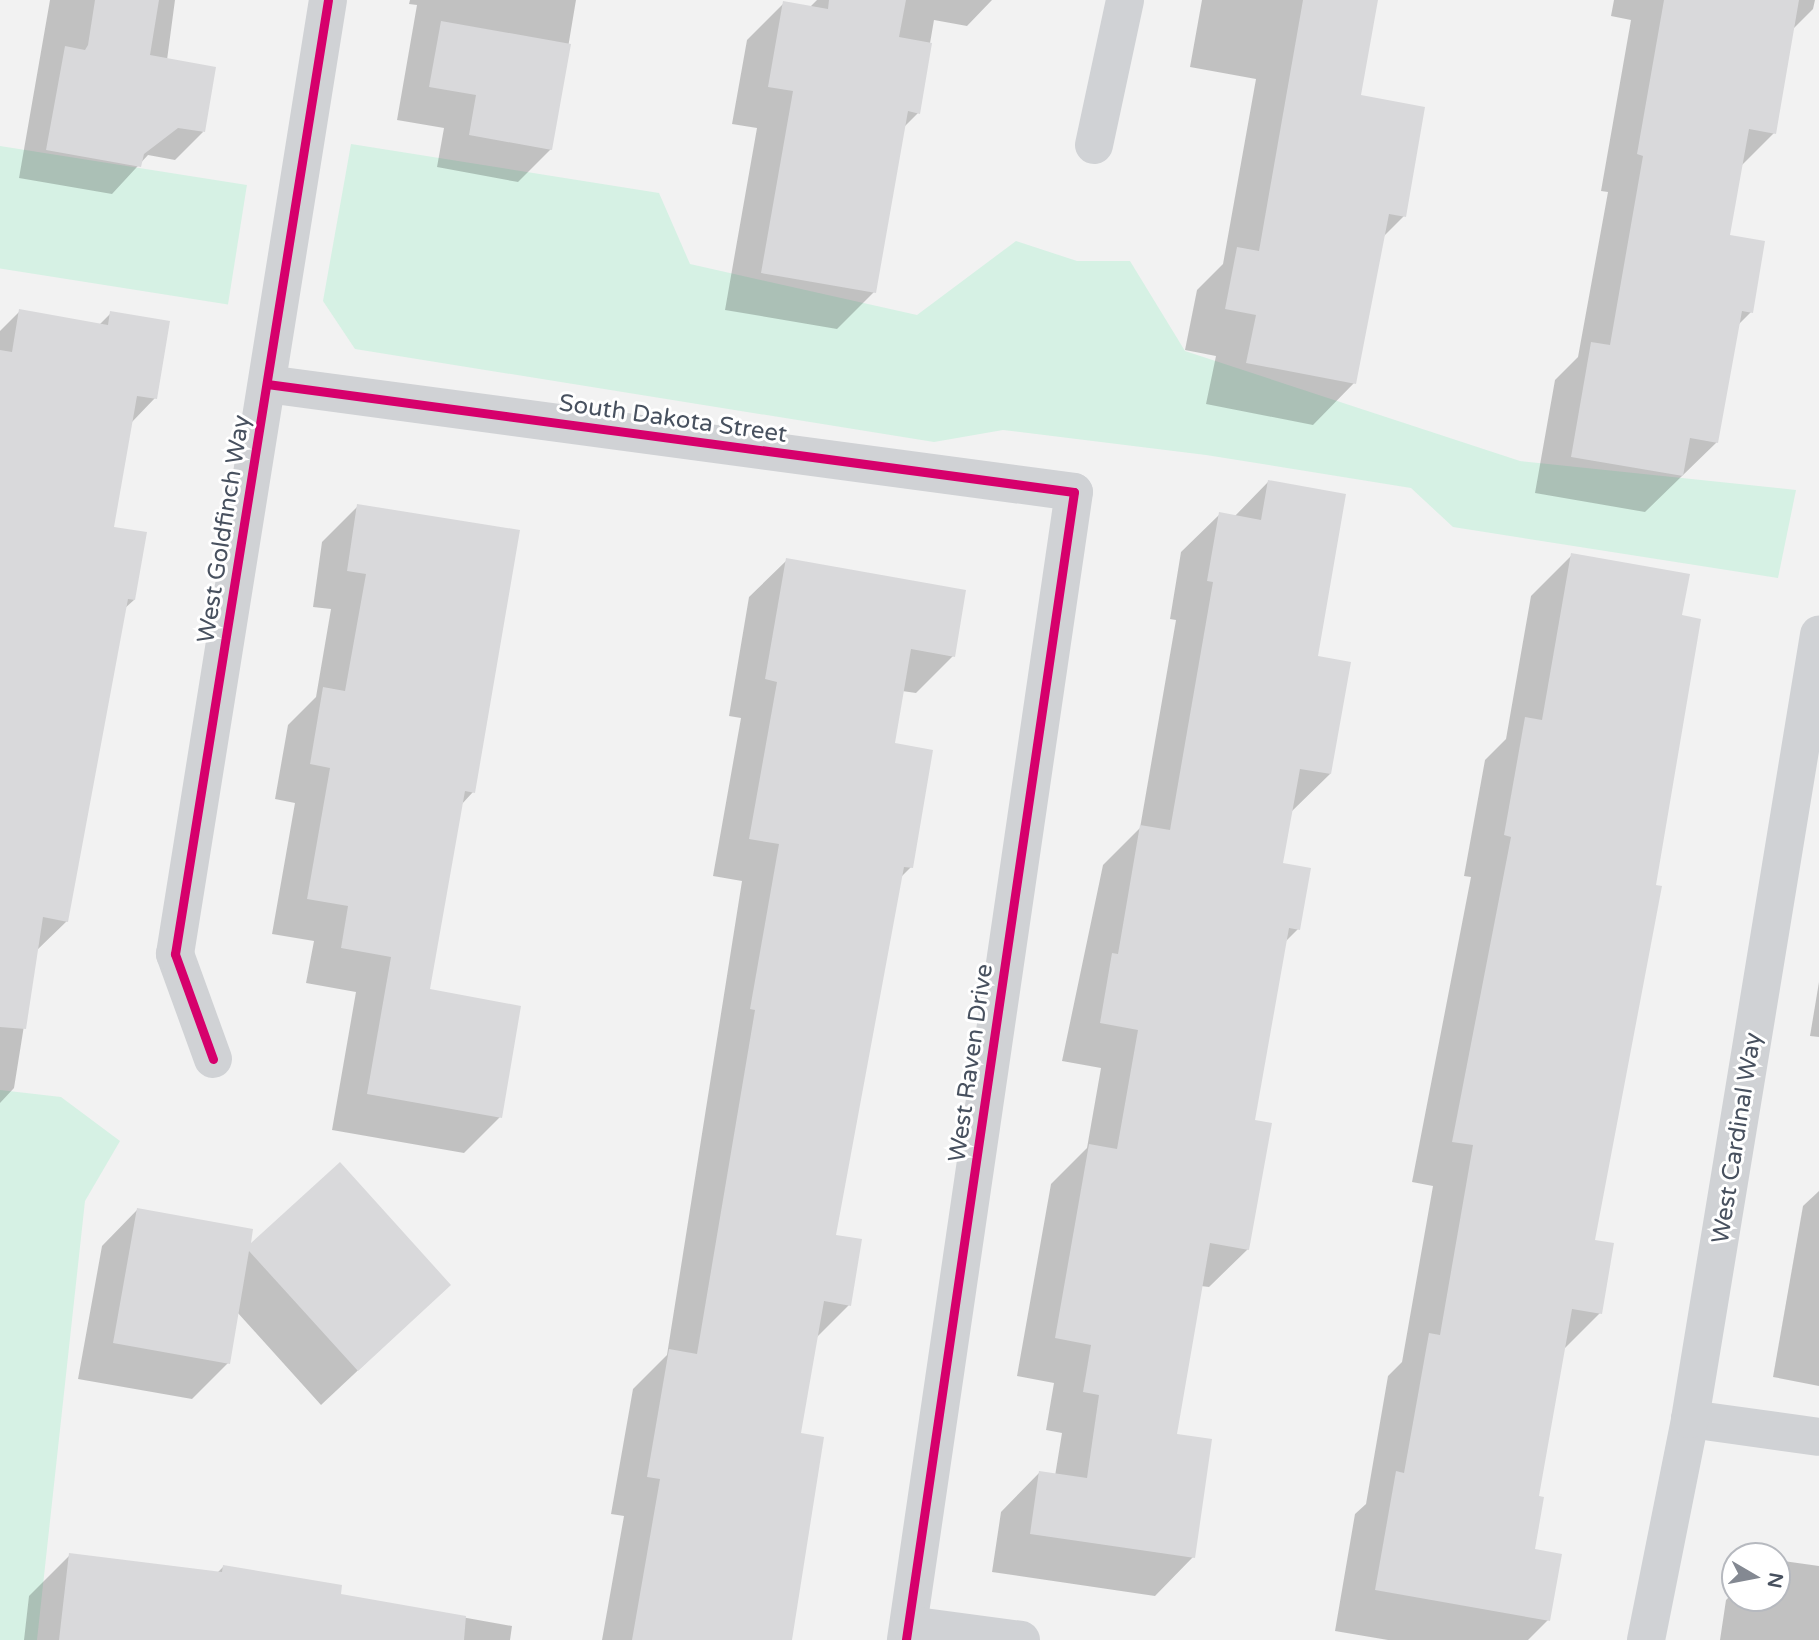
<!DOCTYPE html>
<html>
<head>
<meta charset="utf-8">
<style>
	body { margin:0 }
	#map { position:relative; width:1819px; height:1640px; overflow:hidden; background:#f2f2f2; font-family:"Varela Round",sans-serif }
	div>[style] { position:absolute }
	.green>* { inset:0; background:#d6f1e4; transform-origin:0 0 }
	.shadow>* { inset:0; background:#0003 }
	.building>* { inset:0; background:#d9d9db }
	.minor>* { height:38px; margin:-19px; padding:0 19px; transform-origin:19px; border-radius:19px; background:#d0d2d5 }
	.cycleway>* { height:9px; margin:-4.5px; padding:0 4.5px; transform-origin:4.5px; border-radius:4.5px; background:#d6006c }
	span { translate:-50% -50%; white-space:nowrap; text-align:center; line-height:1.15; -webkit-text-stroke:6px #fff; paint-order:stroke }
	.street-label { font-size:24px; color:#48515f }
	.north { position:absolute; left:1721px; top:1542px; width:70px; height:70px; box-sizing:border-box; background:#fff; border:2px solid #b6b9bf; border-radius:50%; rotate:100deg; font-size:19px; font-weight:700; line-height:28px; text-align:center; color:#48515f }
	.north::after { content:''; display:block; margin:auto; width:24px; height:32px; background:#848992; clip-path:polygon(50% 0,100% 100%,50% 72%,0 100%) }
</style>
</head>
<body>
<div id="map">
	<div class="green">
		<div style="clip-path:polygon(351px 144px,659px 193px,690px 264px,917px 315px,1016px 241px,1077px 261px,1130px 261px,1185px 351px,1520px 461px,1796px 490px,1778px 578px,1453px 527px,1411px 488px,1206px 455px,1003px 430px,934px 442px,355px 349px,323px 301px)"></div>
		<div style="left:0;top:146px;width:250px;height:121px;rotate:9deg"></div>
		<div style="clip-path:polygon(0 1090px,61px 1097px,120px 1141px,85px 1201px,37px 1640px,0 1640px)"></div>
	</div>
	<div class="shadow">
		<div style="clip-path:polygon(50px 0,175px 0,167px 60px,203px 132px,175px 160px,148px 155px,112px 194px,19px 178px)"></div>
		<div style="clip-path:polygon(410px 0,576px 0,551px 149px,518px 182px,437px 167px,444px 128px,397px 120px,417px 5px,409px 4px)"></div>
		<div style="clip-path:polygon(817px 0,992px 0,967px 26px,934px 20px,918px 113px,903px 128px,874px 292px,837px 329px,725px 310px,757px 128px,732px 124px,747px 40px,784px 3px,809px 8px)"></div>
		<div style="clip-path:polygon(1202px 0,1376px 0,1359px 97px,1404px 216px,1383px 237px,1354px 383px,1313px 425px,1206px 404px,1216px 356px,1185px 350px,1197px 290px,1223px 264px,1256px 79px,1190px 67px)"></div>
		<div style="clip-path:polygon(1614px 0,1815px 0,1813px 9px,1792px 30px,1774px 133px,1740px 167px,1728px 236px,1751px 312px,1737px 326px,1717px 442px,1645px 512px,1535px 493px,1555px 380px,1578px 357px,1608px 192px,1601px 191px,1631px 20px,1611px 16px)"></div>
		<div style="clip-path:polygon(20px 311px,99px 325px,111px 313px,155px 398px,131px 423px,112px 528px,134px 600px,124px 609px,67px 921px,36px 951px,14px 1088px,0 1103px,0 331px)"></div>
		<div style="clip-path:polygon(1268px 482px,1316px 657px,1330px 774px,1290px 813px,1281px 864px,1298px 929px,1284px 943px,1253px 1121px,1248px 1249px,1209px 1287px,1201px 1286px,1175px 1435px,1193px 1557px,1155px 1596px,992px 1572px,1001px 1512px,1039px 1473px,1055px 1476px,1062px 1433px,1046px 1430px,1054px 1383px,1017px 1376px,1051px 1184px,1087px 1148px,1101px 1068px,1062px 1061px,1103px 865px,1140px 828px,1176px 620px,1170px 619px,1181px 552px,1220px 514px,1234px 517px)"></div>
		<div style="clip-path:polygon(358px 506px,473px 792px,461px 805px,428px 991px,500px 1117px,464px 1153px,332px 1130px,356px 992px,306px 983px,314px 941px,272px 934px,295px 803px,275px 799px,288px 725px,316px 697px,331px 609px,313px 607px,322px 542px)"></div>
		<div style="clip-path:polygon(1572px 555px,1593px 1241px,1600px 1313px,1563px 1350px,1537px 1498px,1533px 1551px,1548px 1620px,1528px 1640px,1388px 1640px,1335px 1631px,1355px 1514px,1366px 1504px,1388px 1376px,1402px 1362px,1433px 1186px,1412px 1182px,1471px 877px,1464px 876px,1485px 760px,1506px 739px,1531px 596px)"></div>
		<div style="clip-path:polygon(787px 560px,953px 656px,916px 693px,902px 691px,892px 745px,911px 867px,900px 878px,833px 1236px,849px 1305px,815px 1339px,799px 1434px,789px 1640px,602px 1640px,624px 1516px,611px 1514px,633px 1389px,667px 1355px,742px 881px,713px 876px,741px 718px,729px 716px,749px 597px)"></div>
		<div style="clip-path:polygon(1819px 982px,1819px 1037px,1810px 1036px)"></div>
		<div style="clip-path:polygon(1819px 1191px,1819px 1386px,1773px 1377px,1803px 1206px)"></div>
		<div style="clip-path:polygon(137px 1210px,248px 1248px,449px 1285px,321px 1405px,237px 1312px,228px 1363px,192px 1399px,78px 1379px,102px 1246px)"></div>
		<div style="clip-path:polygon(70px 1555px,217px 1573px,223px 1567px,339px 1595px,512px 1626px,510px 1640px,24px 1640px,29px 1596px)"></div>
		<div style="clip-path:polygon(1777px 1560px,1819px 1566px,1819px 1640px,1720px 1640px,1726px 1600px,1735px 1591px,1735px 1598px,1777px 1598px)"></div>
	</div>
	<div class="building">
		<div style="clip-path:polygon(95px 0,159px 0,150px 55px,216px 67px,205px 132px,178px 128px,144px 154px,141px 167px,46px 150px,65px 46px,85px 50px,88px 45px)"></div>
		<div style="clip-path:polygon(829px 0,906px 0,899px 37px,932px 43px,920px 114px,908px 111px,876px 293px,761px 273px,793px 91px,768px 87px,783px 1px,828px 9px)"></div>
		<div style="clip-path:polygon(1303px 0,1378px 0,1361px 95px,1425px 107px,1406px 217px,1389px 214px,1356px 384px,1246px 363px,1256px 315px,1225px 309px,1237px 247px,1259px 251px)"></div>
		<div style="clip-path:polygon(1664px 0,1799px 0,1776px 134px,1749px 129px,1730px 235px,1765px 241px,1753px 313px,1742px 311px,1718px 443px,1690px 438px,1683px 476px,1571px 457px,1591px 342px,1610px 345px,1643px 156px,1637px 154px)"></div>
		<div style="clip-path:polygon(441px 21px,571px 44px,552px 150px,469px 135px,476px 95px,429px 87px)"></div>
		<div style="clip-path:polygon(19px 309px,108px 325px,110px 311px,170px 321px,157px 399px,137px 396px,114px 527px,147px 532px,135px 600px,128px 599px,68px 922px,43px 917px,26px 1029px,0 1027px,0 350px,12px 352px)"></div>
		<div style="clip-path:polygon(1268px 480px,1346px 494px,1318px 656px,1351px 662px,1331px 774px,1300px 769px,1283px 863px,1311px 868px,1300px 930px,1289px 928px,1255px 1120px,1272px 1123px,1249px 1250px,1210px 1243px,1177px 1434px,1212px 1439px,1195px 1558px,1030px 1534px,1039px 1471px,1087px 1478px,1099px 1395px,1083px 1392px,1091px 1345px,1055px 1338px,1089px 1144px,1117px 1149px,1138px 1030px,1100px 1023px,1112px 953px,1118px 954px,1140px 825px,1170px 830px,1213px 582px,1207px 581px,1219px 512px,1261px 520px)"></div>
		<div style="clip-path:polygon(357px 504px,520px 530px,475px 793px,465px 791px,430px 989px,521px 1006px,502px 1118px,367px 1094px,391px 957px,341px 948px,348px 906px,307px 899px,330px 768px,310px 764px,323px 687px,345px 691px,366px 574px,347px 571px)"></div>
		<div style="clip-path:polygon(1571px 553px,1690px 574px,1682px 615px,1701px 619px,1656px 885px,1662px 886px,1595px 1240px,1614px 1243px,1602px 1314px,1572px 1309px,1539px 1496px,1544px 1497px,1535px 1549px,1562px 1554px,1550px 1621px,1375px 1590px,1396px 1471px,1404px 1473px,1429px 1333px,1440px 1335px,1473px 1145px,1452px 1142px,1511px 837px,1504px 835px,1525px 717px,1542px 720px)"></div>
		<div style="clip-path:polygon(786px 558px,966px 590px,955px 657px,911px 649px,895px 743px,933px 750px,913px 868px,904px 867px,836px 1235px,862px 1239px,851px 1306px,824px 1301px,801px 1433px,824px 1437px,792px 1640px,632px 1640px,660px 1479px,647px 1477px,669px 1349px,697px 1354px,755px 1010px,750px 1009px,779px 844px,749px 839px,777px 682px,765px 679px)"></div>
		<div style="clip-path:polygon(340px 1162px,451px 1285px,358px 1371px,249px 1251px,230px 1364px,113px 1343px,137px 1208px,253px 1229px,251px 1243px)"></div>
		<div style="clip-path:polygon(69px 1553px,222px 1572px,223px 1565px,342px 1585px,341px 1594px,466px 1616px,464px 1640px,59px 1640px)"></div>
	</div>
	<div class="minor">
		<div style="left:1094px;top:145px;width:148px;rotate:-77.9deg"></div>
		<div style="left:267px;top:384px;width:814px;rotate:7.62deg"></div>
		<div style="left:1074px;top:492px;width:1160px;rotate:98.33deg"></div>
		<div style="left:213px;top:1059px;width:112px;rotate:-109.9deg"></div>
		<div style="left:175px;top:954px;width:966px;rotate:-80.89deg"></div>
		<div style="left:1690px;top:1419px;width:130px;rotate:7.9deg"></div>
		<div style="left:909px;top:1625px;width:113px;rotate:7.6deg"></div>
		<div style="left:1646px;top:1640px;width:225px;rotate:-78.7deg"></div>
		<div style="left:1690px;top:1419px;width:795px;rotate:-80.66deg"></div>
	</div>
	<div class="cycleway">
		<div style="left:267px;top:384px;width:814px;rotate:7.62deg"></div>
		<div style="left:1074px;top:492px;width:1160px;rotate:98.33deg"></div>
		<div style="left:213px;top:1059px;width:112px;rotate:-109.9deg"></div>
		<div style="left:175px;top:954px;width:966px;rotate:-80.89deg"></div>
	</div>
	<div class="street-label">
		<span style="left:673px;top:419px;rotate:8deg">South Dakota Street</span>
		<span style="left:224px;top:529px;rotate:-81deg">West Goldfinch Way</span>
		<span style="left:971px;top:1063px;rotate:-82deg">West Raven Drive</span>
		<span style="left:1737px;top:1138px;rotate:-81deg">West Cardinal Way</span>
	</div>
	<div class="north">N</div>
</div>
</body>
</html>
